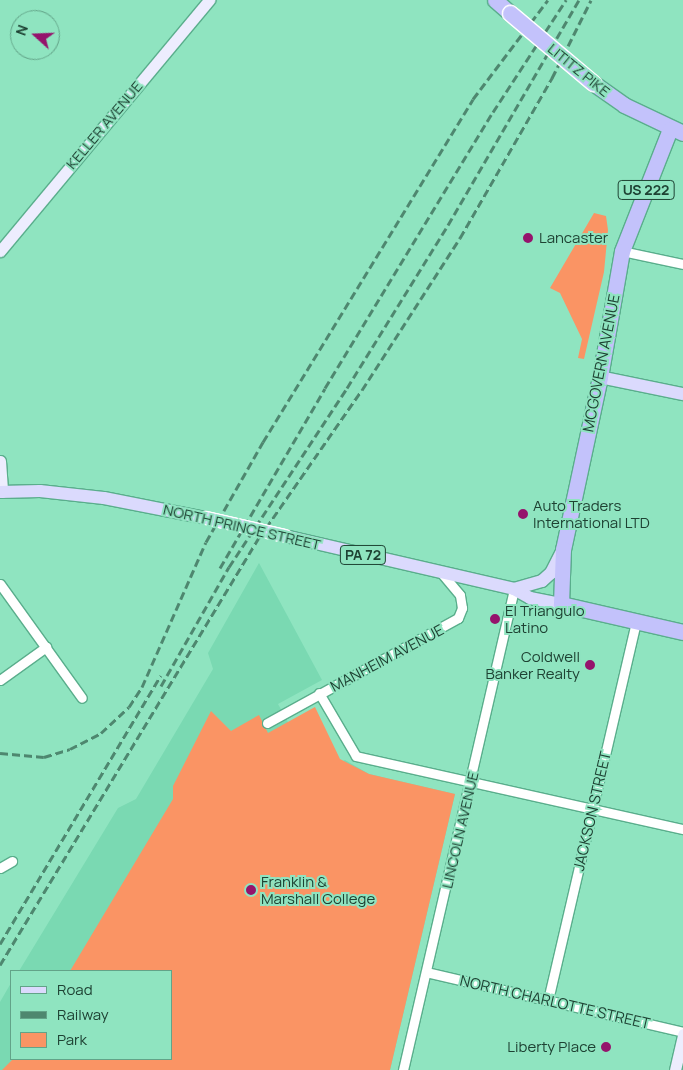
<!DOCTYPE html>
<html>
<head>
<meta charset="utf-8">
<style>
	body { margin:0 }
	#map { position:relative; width:683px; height:1070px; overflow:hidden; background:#8fe4c0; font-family:Manrope,sans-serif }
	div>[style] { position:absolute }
	.built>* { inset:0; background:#7ad9b2 }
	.green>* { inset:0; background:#fa9464 }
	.roads { filter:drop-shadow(1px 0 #5aae8c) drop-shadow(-1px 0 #5aae8c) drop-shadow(0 1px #5aae8c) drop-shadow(0 -1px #5aae8c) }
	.street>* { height:9px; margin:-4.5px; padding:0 4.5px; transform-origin:4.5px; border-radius:4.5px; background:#fff }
	.secondary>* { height:11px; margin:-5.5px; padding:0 5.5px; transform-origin:5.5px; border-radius:5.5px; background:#ededfe }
	.primary>* { height:12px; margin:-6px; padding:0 6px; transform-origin:6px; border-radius:6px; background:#dbdafd }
	.highway>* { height:15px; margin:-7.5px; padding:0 7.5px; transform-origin:7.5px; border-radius:7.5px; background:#c3c2fb }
	.rail>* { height:3px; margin-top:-1.5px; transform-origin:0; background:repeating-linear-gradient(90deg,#4e876f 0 8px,transparent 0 12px) }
	.bridges { filter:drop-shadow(1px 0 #fff) drop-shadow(-1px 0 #fff) drop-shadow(0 1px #fff) drop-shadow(0 -1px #fff) }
	.primary-bridge>* { height:12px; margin:-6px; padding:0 6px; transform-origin:6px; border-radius:6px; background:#dbdafd }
	.highway-bridge>* { height:15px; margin:-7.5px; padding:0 7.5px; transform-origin:7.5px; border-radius:7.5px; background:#c3c2fb }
	.dots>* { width:14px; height:14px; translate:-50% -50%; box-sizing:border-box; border:2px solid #8fe4c0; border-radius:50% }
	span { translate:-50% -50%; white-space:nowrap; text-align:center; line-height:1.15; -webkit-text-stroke:4px #8fe4c0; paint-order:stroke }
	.shield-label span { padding:1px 4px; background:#8fe4c0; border:1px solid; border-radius:4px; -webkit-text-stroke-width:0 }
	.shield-label { font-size:14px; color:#1e4233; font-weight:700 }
	.street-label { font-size:15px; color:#1e4233 }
	.poi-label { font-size:15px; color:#1e4233 }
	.left { translate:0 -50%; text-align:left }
	.right { translate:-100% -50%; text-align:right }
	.legend { position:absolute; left:10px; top:970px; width:162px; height:90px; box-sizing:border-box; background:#8fe4c0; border:1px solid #62a388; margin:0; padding:6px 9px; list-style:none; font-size:15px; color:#1e4233 }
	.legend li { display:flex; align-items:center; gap:10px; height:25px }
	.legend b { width:25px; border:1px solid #62a388 }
	.north { position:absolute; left:10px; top:10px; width:50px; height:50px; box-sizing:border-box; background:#8fe4c0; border:1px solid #62a388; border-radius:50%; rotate:290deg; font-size:14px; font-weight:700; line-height:20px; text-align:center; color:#1e4233 }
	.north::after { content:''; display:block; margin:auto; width:18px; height:22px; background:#95136c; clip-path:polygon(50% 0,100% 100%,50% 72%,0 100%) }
</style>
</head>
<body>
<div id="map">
	<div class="built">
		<div style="clip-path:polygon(259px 563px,322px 680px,278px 704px,316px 773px,345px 760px,369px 774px,455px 794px,390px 1070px,0 1070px,0 1002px,11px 983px,11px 1059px,171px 1059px,171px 971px,19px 971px,118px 808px,136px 799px,213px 669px,208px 653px)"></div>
	</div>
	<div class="green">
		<div style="clip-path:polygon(594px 213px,606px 216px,608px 230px,604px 272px,584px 359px,578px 358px,582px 339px,560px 293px,550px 288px)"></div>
		<div style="clip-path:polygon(315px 707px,340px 759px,369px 774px,455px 794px,390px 1070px,2px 1070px,13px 1059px,171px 1059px,171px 971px,70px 971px,173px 799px,173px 786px,211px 711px,231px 731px,259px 715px,268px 733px)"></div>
	</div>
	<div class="roads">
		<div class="street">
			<div style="left:622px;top:251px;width:62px;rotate:12deg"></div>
			<div style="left:0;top:584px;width:140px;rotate:54.3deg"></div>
			<div style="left:0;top:680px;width:57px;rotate:-35.7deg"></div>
			<div style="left:319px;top:693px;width:73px;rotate:59.6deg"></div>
			<div style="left:356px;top:756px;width:335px;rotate:12.6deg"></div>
			<div style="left:267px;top:723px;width:218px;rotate:-28.8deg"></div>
			<div style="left:458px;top:618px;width:11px;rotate:-68deg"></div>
			<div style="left:462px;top:608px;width:13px;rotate:-99deg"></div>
			<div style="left:460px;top:595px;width:30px;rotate:-130deg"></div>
			<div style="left:0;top:868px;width:14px;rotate:-30deg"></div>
			<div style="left:426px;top:972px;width:264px;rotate:13.1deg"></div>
			<div style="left:548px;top:1000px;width:388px;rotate:-76.9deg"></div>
			<div style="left:403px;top:1070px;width:494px;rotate:-77deg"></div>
		</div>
		<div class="secondary">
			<div style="left:0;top:251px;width:327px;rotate:-50.2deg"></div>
			<div style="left:0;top:461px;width:31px;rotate:86deg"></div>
			<div style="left:675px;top:1070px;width:37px;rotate:-77deg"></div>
		</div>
		<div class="primary">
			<div style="left:600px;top:377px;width:85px;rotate:11.6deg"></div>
			<div style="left:0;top:492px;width:40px;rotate:-1.4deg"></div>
			<div style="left:40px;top:491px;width:64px;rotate:6.2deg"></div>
			<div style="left:104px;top:498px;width:104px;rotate:11.1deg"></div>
			<div style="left:285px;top:536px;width:235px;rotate:13deg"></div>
			<div style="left:514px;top:589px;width:18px;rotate:29deg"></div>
			<div style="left:530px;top:598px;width:32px;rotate:11deg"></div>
			<div style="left:514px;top:589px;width:29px;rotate:-16deg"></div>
			<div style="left:542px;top:581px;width:12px;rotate:-42deg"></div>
			<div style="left:551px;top:573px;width:25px;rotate:-63deg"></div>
		</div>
		<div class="highway">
			<div style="left:495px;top:0;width:20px;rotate:41deg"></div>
			<div style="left:593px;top:83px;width:38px;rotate:35deg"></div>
			<div style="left:624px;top:105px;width:65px;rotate:25.4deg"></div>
			<div style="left:670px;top:129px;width:131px;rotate:111.5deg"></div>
			<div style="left:622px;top:251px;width:128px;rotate:99.9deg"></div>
			<div style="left:600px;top:377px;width:176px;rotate:102.1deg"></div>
			<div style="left:563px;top:549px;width:55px;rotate:92.1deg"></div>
			<div style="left:561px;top:604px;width:125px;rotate:12.9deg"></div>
		</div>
	</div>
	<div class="rail">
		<div style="left:220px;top:568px;width:208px;rotate:-59.7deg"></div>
		<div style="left:325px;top:388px;width:323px;rotate:-58.7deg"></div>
		<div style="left:493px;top:112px;width:134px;rotate:-56.9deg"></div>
		<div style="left:161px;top:686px;width:137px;rotate:-60.3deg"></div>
		<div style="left:229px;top:567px;width:214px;rotate:-56.6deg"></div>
		<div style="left:347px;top:388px;width:192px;rotate:-58.2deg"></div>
		<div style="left:448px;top:225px;width:260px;rotate:-59.8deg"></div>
		<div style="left:0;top:753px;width:44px;rotate:5.2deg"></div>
		<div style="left:44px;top:757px;width:27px;rotate:-17deg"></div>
		<div style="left:70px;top:749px;width:35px;rotate:-27deg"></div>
		<div style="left:101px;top:733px;width:38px;rotate:-43deg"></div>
		<div style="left:129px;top:707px;width:24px;rotate:-57deg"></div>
		<div style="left:142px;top:687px;width:158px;rotate:-66.2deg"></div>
		<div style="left:206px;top:542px;width:115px;rotate:-60.3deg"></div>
		<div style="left:263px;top:442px;width:402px;rotate:-58.5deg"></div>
		<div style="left:473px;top:99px;width:124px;rotate:-52.9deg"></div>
		<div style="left:0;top:944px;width:313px;rotate:-59.1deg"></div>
		<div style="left:0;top:965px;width:499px;rotate:-58.8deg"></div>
		<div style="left:259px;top:538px;width:180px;rotate:-55.2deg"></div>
		<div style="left:362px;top:390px;width:181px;rotate:-57.2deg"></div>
		<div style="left:460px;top:238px;width:185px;rotate:-60.1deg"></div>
		<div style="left:552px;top:78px;width:87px;rotate:-63.4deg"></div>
	</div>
	<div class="bridges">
		<div class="primary-bridge">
			<div style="left:206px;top:518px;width:81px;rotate:12.8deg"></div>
		</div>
		<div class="highway-bridge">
			<div style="left:510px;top:13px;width:109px;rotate:40.1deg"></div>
		</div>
	</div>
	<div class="dots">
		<div style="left:528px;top:238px;background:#95136c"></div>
		<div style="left:523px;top:514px;background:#95136c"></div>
		<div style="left:495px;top:619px;background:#95136c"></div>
		<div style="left:590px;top:665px;background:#95136c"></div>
		<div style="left:251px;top:890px;background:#95136c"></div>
		<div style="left:606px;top:1047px;background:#95136c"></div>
	</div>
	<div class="shield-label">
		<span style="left:646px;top:190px">US 222</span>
		<span style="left:363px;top:555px">PA 72</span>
	</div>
	<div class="street-label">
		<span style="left:579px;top:70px;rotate:39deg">LITITZ PIKE</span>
		<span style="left:104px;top:125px;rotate:-50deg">KELLER AVENUE</span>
		<span style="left:601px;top:363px;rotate:-79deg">MCGOVERN AVENUE</span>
		<span style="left:242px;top:527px;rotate:13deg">NORTH PRINCE STREET</span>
		<span style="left:387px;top:658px;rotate:-28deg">MANHEIM AVENUE</span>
		<span style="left:592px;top:811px;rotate:-77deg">JACKSON STREET</span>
		<span style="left:460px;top:830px;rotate:-77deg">LINCOLN AVENUE</span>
		<span style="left:555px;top:1002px;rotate:13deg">NORTH CHARLOTTE STREET</span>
	</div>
	<div class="poi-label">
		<span class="left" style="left:539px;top:238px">Lancaster</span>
		<span class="left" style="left:533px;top:514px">Auto Traders<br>International LTD</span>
		<span class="left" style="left:505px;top:619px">El Triangulo<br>Latino</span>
		<span class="right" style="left:580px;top:665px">Coldwell<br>Banker Realty</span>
		<span class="left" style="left:261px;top:890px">Franklin &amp;<br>Marshall College</span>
		<span class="right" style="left:596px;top:1047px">Liberty Place</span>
	</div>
	<ul class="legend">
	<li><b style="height:6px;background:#dbdafd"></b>Road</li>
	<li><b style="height:6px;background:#4e876f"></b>Railway</li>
	<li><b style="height:14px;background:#fa9464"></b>Park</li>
	</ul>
	<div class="north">N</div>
</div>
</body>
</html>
